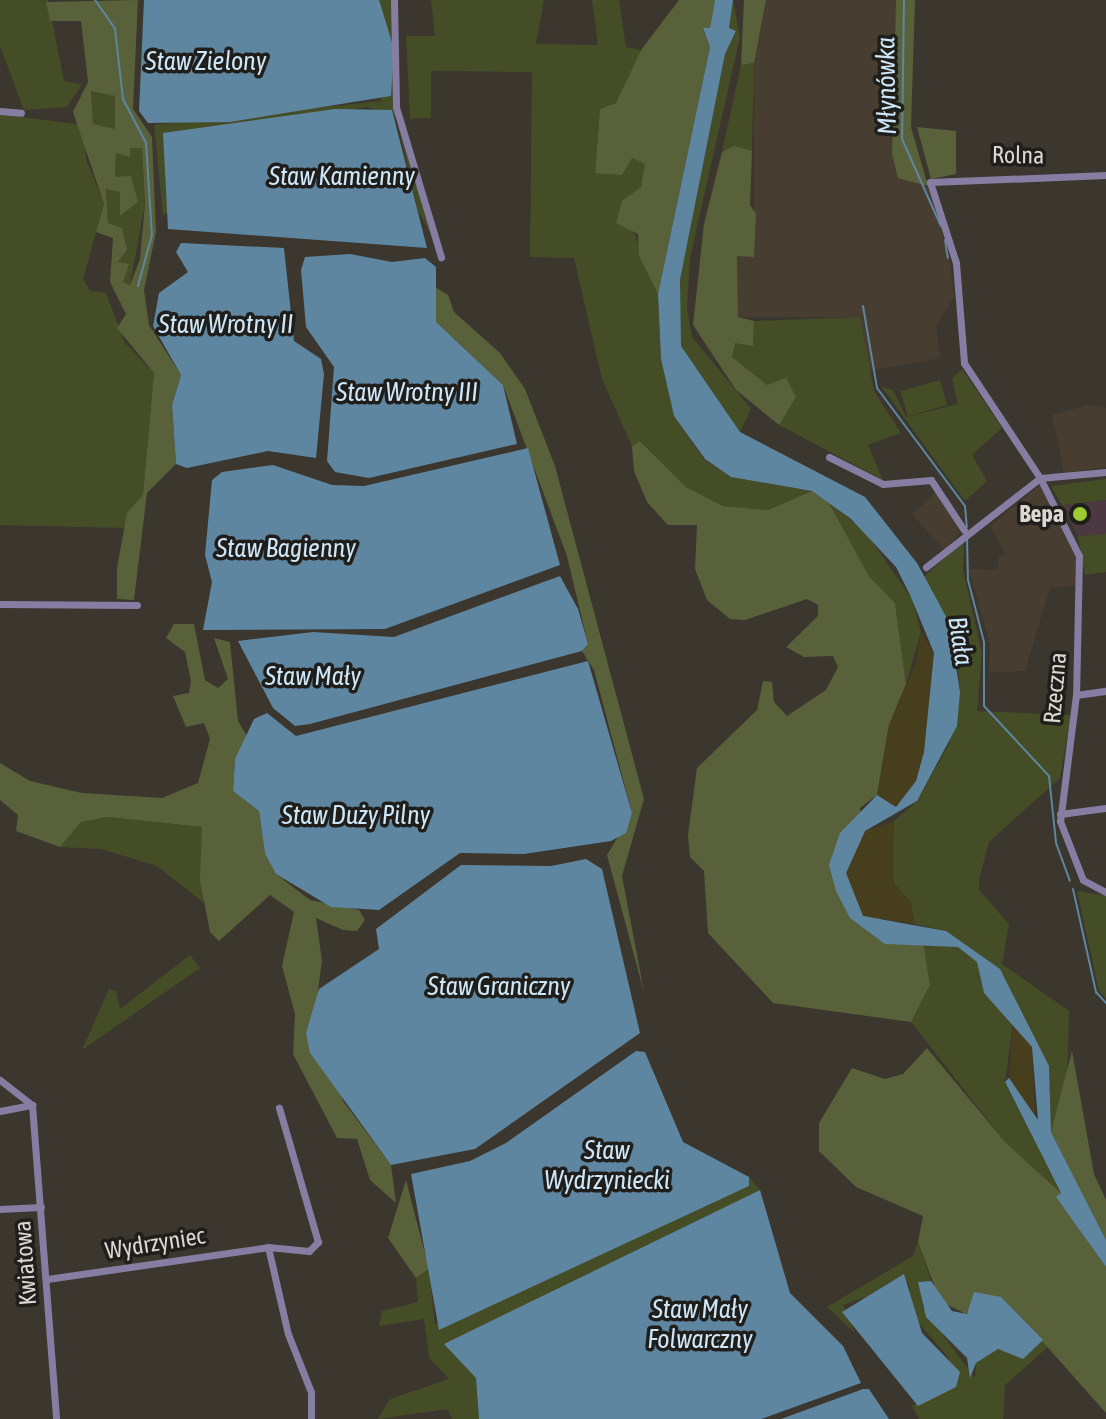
<!DOCTYPE html>
<html>
<head>
<meta charset="utf-8">
<style>
	body { margin:0 }
	#map { position:relative; width:1106px; height:1419px; overflow:hidden; background:#3b362e; font-family:"Asap Condensed",sans-serif }
	div>[style] { position:absolute }
	.commercial>* { inset:0; background:#4b3840 }
	.built>* { inset:0; background:#473e31 }
	.green>* { inset:0; background:#454d27; transform-origin:0 0 }
	.forest>* { inset:0; background:#59613a }
	.sand>* { inset:0; background:#473e1e }
	.water>* { inset:0; background:#5e86a0 }
	.stream>* { height:2px; margin:-1px; padding:0 1px; transform-origin:1px; border-radius:1px; background:#5e86a0 }
	.minor>* { height:7px; margin:-3.5px; padding:0 3.5px; transform-origin:3.5px; border-radius:3.5px; background:#857ea2 }
	.dots>* { width:22px; height:22px; translate:-50% -50%; box-sizing:border-box; border:4px solid #201e1a; border-radius:50% }
	span { translate:-50% -50%; white-space:nowrap; text-align:center; line-height:1.15; -webkit-text-stroke:7px #201e1a; paint-order:stroke }
	.street-label { font-size:24px; color:#dbd7d3 }
	.poi-label { font-size:24px; color:#dbd7d3; font-weight:700 }
	.right { translate:-100% -50%; text-align:right }
	.water-label { font-size:26px; color:#cde6f8; font-style:italic }
</style>
</head>
<body>
<div id="map">
	<div class="commercial">
		<div style="clip-path:polygon(1106px 500px,1106px 534px,1078px 536px,1062px 505px)"></div>
	</div>
	<div class="built">
		<div style="clip-path:polygon(766px 0,896px 0,892px 154px,928px 186px,949px 255px,954px 297px,936px 326px,940px 358px,868px 371px,860px 317px,738px 317px,737px 255px,754px 257px,754px 63px)"></div>
		<div style="clip-path:polygon(1087px 405px,1106px 408px,1106px 467px,1064px 473px,1052px 415px)"></div>
		<div style="clip-path:polygon(1040px 485px,1076px 556px,1078px 585px,1050px 588px,1025px 671px,989px 673px,990px 644px,969px 569px,998px 570px,999px 556px,1006px 555px,990px 526px)"></div>
		<div style="clip-path:polygon(937px 491px,960px 532px,945px 550px,912px 514px)"></div>
	</div>
	<div class="green">
		<div style="clip-path:polygon(0 0,48px 0,64px 81px,82px 84px,67px 107px,24px 110px,0 46px)"></div>
		<div style="clip-path:polygon(379px 0,392px 0,394px 95px,433px 238px,418px 211px,396px 117px,367px 107px,258px 124px,163px 216px,154px 125px,381px 101px)"></div>
		<div style="clip-path:polygon(431px 0,544px 0,536px 44px,598px 45px,592px 0,619px 0,626px 47px,641px 50px,616px 103px,600px 109px,595px 173px,632px 158px,646px 164px,641px 187px,622px 202px,658px 294px,661px 359px,674px 416px,704px 459px,731px 477px,812px 491px,768px 510px,723px 506px,686px 487px,641px 441px,632px 446px,602px 379px,574px 258px,530px 257px,532px 72px,431px 71px,431px 118px,410px 119px,406px 36px,435px 36px)"></div>
		<div style="clip-path:polygon(733px 0,740px 37px,690px 258px,687px 308px,692px 337px,751px 409px,740px 432px,681px 346px,679px 331px,680px 280px,725px 54px,736px 31px,729px 28px)"></div>
		<div style="clip-path:polygon(754px 63px,752px 151px,722px 152px,741px 65px)"></div>
		<div style="clip-path:polygon(91px 90px,115px 96px,115px 129px,93px 125px)"></div>
		<div style="clip-path:polygon(0 114px,83px 125px,86px 159px,104px 204px,83px 279px,90px 291px,106px 293px,125px 343px,154px 373px,143px 495px,124px 528px,0 525px)"></div>
		<div style="clip-path:polygon(130px 148px,142px 148px,145px 204px,130px 285px,123px 282px,118px 262px,127px 250px,108px 224px,106px 189px,120px 191px,120px 216px,138px 202px,115px 178px,116px 152px,130px 156px)"></div>
		<div style="clip-path:polygon(860px 317px,874px 391px,901px 433px,868px 445px,883px 480px,779px 425px,785px 379px,767px 385px,732px 357px,735px 342px,753px 346px,754px 321px)"></div>
		<div style="clip-path:polygon(962px 369px,1002px 428px,972px 455px,987px 481px,965px 501px,881px 386px,893px 390px,906px 417px,958px 404px,952px 378px)"></div>
		<div style="left:940px;top:380px;width:26px;height:41px;rotate:74deg"></div>
		<div style="clip-path:polygon(1106px 479px,1106px 500px,1062px 505px,1051px 486px)"></div>
		<div style="clip-path:polygon(829px 503px,865px 531px,912px 599px,921px 632px,906px 684px,895px 603px,869px 576px)"></div>
		<div style="clip-path:polygon(1106px 534px,1106px 572px,1085px 575px,1078px 536px)"></div>
		<div style="clip-path:polygon(964px 540px,963px 570px,982px 653px,977px 711px,1071px 715px,1060px 778px,989px 842px,979px 880px,979px 890px,1009px 924px,1002px 964px,1069px 1011px,1067px 1088px,1051px 1132px,1049px 1066px,946px 931px,915px 924px,910px 901px,895px 888px,888px 850px,894px 821px,917px 801px,948px 746px,960px 692px,956px 650px,924px 577px)"></div>
		<div style="clip-path:polygon(108px 817px,202px 827px,204px 903px,157px 866px,101px 849px,60px 847px,81px 822px)"></div>
		<div style="clip-path:polygon(1077px 891px,1106px 896px,1106px 999px,1099px 991px)"></div>
		<div style="clip-path:polygon(923px 942px,958px 947px,977px 962px,984px 993px,1013px 1022px,1005px 1083px,1061px 1193px,1005px 1142px,911px 1022px,930px 985px)"></div>
		<div style="clip-path:polygon(190px 955px,200px 968px,82px 1050px,109px 989px,116px 991px,120px 1009px)"></div>
		<div style="clip-path:polygon(749px 1177px,760px 1190px,445px 1344px,476px 1378px,479px 1419px,452px 1419px,447px 1409px,378px 1419px,390px 1399px,449px 1379px,429px 1358px,424px 1319px,379px 1326px,382px 1311px,418px 1302px,416px 1278px,429px 1270px,435px 1324px,749px 1186px)"></div>
		<div style="clip-path:polygon(918px 1242px,931px 1281px,919px 1282px,923px 1308px,975px 1378px,976px 1363px,998px 1349px,1020px 1357px,1043px 1340px,1050px 1345px,1005px 1385px,1003px 1419px,919px 1419px,912px 1406px,956px 1387px,948px 1357px,916px 1320px,908px 1282px,843px 1305px,855px 1333px,827px 1307px,913px 1256px)"></div>
	</div>
	<div class="forest">
		<div style="clip-path:polygon(evenodd,138px 0,133px 109px,152px 137px,156px 232px,144px 290px,149px 325px,181px 375px,172px 405px,176px 464px,147px 493px,134px 600px,117px 599px,117px 568px,127px 513px,143px 495px,154px 373px,117px 328px,126px 314px,110px 282px,113px 238px,96px 232px,104px 204px,73px 112px,88px 82px,81px 21px,50px 21px,46px 2px,138px 0,91px 91px,115px 96px,115px 129px,93px 124px,91px 91px,138px 0,130px 148px,142px 148px,145px 204px,140px 259px,130px 285px,123px 282px,129px 264px,118px 262px,127px 250px,122px 228px,108px 223px,106px 189px,120px 192px,120px 216px,138px 202px,131px 176px,115px 177px,116px 153px,130px 157px,130px 148px)"></div>
		<div style="clip-path:polygon(679px 0,715px 0,710px 29px,703px 29px,710px 47px,658px 294px,639px 256px,638px 234px,616px 223px,622px 201px,641px 187px,645px 164px,632px 158px,622px 175px,595px 173px,600px 109px,616px 103px,641px 50px)"></div>
		<div style="clip-path:polygon(744px 0,766px 0,754px 63px,741px 65px)"></div>
		<div style="clip-path:polygon(896px 0,915px 0,911px 127px,928px 186px,898px 178px,892px 154px)"></div>
		<div style="clip-path:polygon(917px 127px,956px 131px,956px 174px,931px 179px)"></div>
		<div style="clip-path:polygon(734px 146px,752px 151px,750px 205px,756px 214px,754px 257px,737px 256px,738px 317px,754px 321px,753px 346px,735px 343px,732px 357px,767px 385px,786px 378px,796px 397px,779px 425px,736px 390px,693px 325px,704px 224px,722px 152px)"></div>
		<div style="clip-path:polygon(433px 286px,448px 295px,454px 312px,500px 353px,525px 389px,555px 466px,644px 799px,622px 876px,644px 992px,607px 855px,632px 813px,594px 670px,582px 651px,588px 644px,567px 556px,503px 385px,436px 322px)"></div>
		<div style="clip-path:polygon(640px 441px,686px 487px,723px 506px,768px 510px,812px 491px,829px 503px,869px 576px,895px 603px,906px 684px,889px 725px,877px 795px,860px 808px,885px 944px,923px 942px,930px 985px,911px 1022px,773px 1003px,708px 933px,704px 871px,690px 857px,688px 835px,697px 768px,757px 710px,763px 681px,772px 682px,774px 702px,787px 716px,826px 690px,838px 667px,833px 656px,804px 657px,786px 647px,818px 616px,818px 605px,807px 599px,745px 620px,730px 619px,707px 600px,695px 569px,697px 525px,668px 525px,647px 502px,634px 471px,632px 446px)"></div>
		<div style="clip-path:polygon(174px 624px,194px 624px,205px 680px,218px 688px,228px 679px,214px 638px,230px 642px,238px 721px,248px 738px,235px 759px,233px 791px,259px 811px,265px 854px,276px 874px,310px 900px,359px 910px,365px 920px,357px 931px,343px 930px,316px 918px,322px 961px,316px 1005px,343px 1101px,391px 1165px,396px 1203px,370px 1180px,357px 1139px,337px 1138px,293px 1054px,295px 1014px,282px 966px,294px 912px,270px 895px,219px 941px,210px 932px,200px 880px,202px 827px,108px 817px,81px 822px,60px 847px,16px 831px,18px 815px,0 800px,0 763px,30px 781px,82px 793px,162px 798px,198px 783px,210px 739px,204px 723px,186px 727px,173px 696px,189px 693px,191px 681px,185px 652px,166px 638px)"></div>
		<div style="clip-path:polygon(927px 1048px,1005px 1142px,1061px 1193px,1057px 1198px,1106px 1267px,1106px 1413px,1019px 1315px,973px 1303px,966px 1314px,940px 1301px,918px 1242px,923px 1216px,856px 1187px,819px 1151px,819px 1123px,852px 1068px,885px 1079px,903px 1074px)"></div>
		<div style="clip-path:polygon(1072px 1051px,1094px 1174px,1106px 1200px,1106px 1240px,1051px 1132px)"></div>
		<div style="clip-path:polygon(406px 1180px,429px 1269px,416px 1278px,388px 1238px)"></div>
	</div>
	<div class="sand">
		<div style="clip-path:polygon(921px 632px,934px 653px,924px 752px,916px 781px,896px 807px,877px 795px,889px 725px,916px 663px)"></div>
		<div style="clip-path:polygon(894px 821px,893px 882px,910px 901px,915px 924px,863px 916px,846px 873px,865px 831px)"></div>
		<div style="clip-path:polygon(1013px 1022px,1032px 1047px,1035px 1122px,1009px 1078px)"></div>
	</div>
	<div class="water">
		<div style="clip-path:polygon(144px 0,379px 0,394px 49px,391px 96px,230px 122px,148px 123px,139px 111px)"></div>
		<div style="clip-path:polygon(715px 0,733px 0,729px 28px,736px 31px,725px 54px,680px 280px,681px 346px,740px 432px,865px 497px,917px 563px,949px 622px,960px 692px,957px 726px,917px 801px,865px 831px,846px 873px,863px 916px,946px 931px,1000px 969px,1049px 1066px,1051px 1132px,1106px 1240px,1106px 1267px,1056px 1197px,1061px 1193px,1005px 1082px,1009px 1078px,1038px 1120px,1032px 1047px,984px 993px,977px 962px,958px 947px,885px 944px,850px 918px,836px 891px,829px 865px,840px 833px,877px 795px,896px 807px,916px 781px,924px 752px,934px 653px,910px 595px,896px 567px,851px 519px,812px 491px,731px 477px,705px 459px,674px 416px,661px 359px,658px 294px,710px 47px,703px 28px,710px 28px)"></div>
		<div style="clip-path:polygon(335px 109px,392px 110px,427px 248px,168px 229px,163px 133px)"></div>
		<div style="clip-path:polygon(181px 243px,284px 248px,294px 341px,321px 359px,324px 374px,316px 458px,268px 451px,187px 468px,176px 464px,172px 405px,181px 375px,153px 326px,159px 293px,188px 272px,176px 252px)"></div>
		<div style="clip-path:polygon(350px 254px,392px 262px,425px 258px,436px 267px,436px 322px,503px 385px,517px 444px,369px 478px,335px 472px,327px 461px,334px 367px,306px 327px,301px 270px,305px 257px)"></div>
		<div style="clip-path:polygon(528px 448px,560px 565px,385px 629px,203px 630px,212px 582px,205px 555px,212px 480px,222px 472px,273px 465px,332px 485px,364px 486px)"></div>
		<div style="clip-path:polygon(560px 576px,578px 609px,588px 644px,582px 651px,310px 724px,295px 726px,273px 708px,238px 641px,313px 632px,394px 637px)"></div>
		<div style="clip-path:polygon(588px 661px,632px 813px,626px 833px,611px 841px,524px 854px,460px 853px,379px 910px,331px 907px,276px 874px,265px 854px,259px 811px,233px 791px,235px 759px,254px 719px,267px 713px,296px 736px)"></div>
		<div style="clip-path:polygon(586px 859px,602px 869px,640px 1033px,475px 1149px,391px 1165px,310px 1053px,306px 1033px,319px 989px,379px 949px,376px 929px,461px 865px,551px 866px)"></div>
		<div style="clip-path:polygon(636px 1051px,645px 1052px,683px 1142px,749px 1177px,749px 1186px,439px 1330px,411px 1174px,470px 1161px,506px 1143px)"></div>
		<div style="clip-path:polygon(760px 1190px,790px 1293px,843px 1346px,861px 1383px,761px 1419px,479px 1419px,476px 1378px,444px 1344px)"></div>
		<div style="clip-path:polygon(904px 1274px,922px 1333px,960px 1372px,956px 1387px,918px 1406px,842px 1312px)"></div>
		<div style="clip-path:polygon(931px 1281px,952px 1311px,967px 1314px,974px 1292px,1001px 1297px,1043px 1340px,1023px 1359px,998px 1349px,976px 1363px,970px 1378px,967px 1358px,926px 1317px,918px 1282px)"></div>
		<div style="clip-path:polygon(869px 1389px,889px 1419px,781px 1419px,863px 1389px)"></div>
	</div>
	<div class="stream">
		<div style="left:95px;top:0;width:35px;rotate:55deg"></div>
		<div style="left:115px;top:29px;width:70px;rotate:83.5deg"></div>
		<div style="left:123px;top:99px;width:50px;rotate:62.4deg"></div>
		<div style="left:146px;top:143px;width:92px;rotate:86.3deg"></div>
		<div style="left:152px;top:235px;width:53px;rotate:105.4deg"></div>
		<div style="left:904px;top:0;width:139px;rotate:90.8deg"></div>
		<div style="left:902px;top:139px;width:95px;rotate:65.9deg"></div>
		<div style="left:945px;top:240px;width:18px;rotate:81deg"></div>
		<div style="left:863px;top:306px;width:83px;rotate:80.3deg"></div>
		<div style="left:877px;top:388px;width:147px;rotate:53.3deg"></div>
		<div style="left:965px;top:506px;width:21px;rotate:85deg"></div>
		<div style="left:967px;top:537px;width:43px;rotate:88.7deg"></div>
		<div style="left:968px;top:580px;width:64px;rotate:75.5deg"></div>
		<div style="left:984px;top:642px;width:64px;rotate:90deg"></div>
		<div style="left:984px;top:706px;width:96px;rotate:47.1deg"></div>
		<div style="left:1049px;top:776px;width:67px;rotate:84deg"></div>
		<div style="left:1056px;top:843px;width:40px;rotate:69.8deg"></div>
		<div style="left:1073px;top:889px;width:106px;rotate:77.4deg"></div>
		<div style="left:1096px;top:992px;width:15px;rotate:48deg"></div>
	</div>
	<div class="minor">
		<div style="left:394px;top:0;width:107px;rotate:88.9deg"></div>
		<div style="left:396px;top:107px;width:157px;rotate:73.3deg"></div>
		<div style="left:0;top:111px;width:21px;rotate:5deg"></div>
		<div style="left:1106px;top:175px;width:176px;rotate:177.7deg"></div>
		<div style="left:930px;top:182px;width:85px;rotate:72.2deg"></div>
		<div style="left:956px;top:263px;width:100px;rotate:85.4deg"></div>
		<div style="left:964px;top:363px;width:138px;rotate:56.5deg"></div>
		<div style="left:1040px;top:478px;width:87px;rotate:63.4deg"></div>
		<div style="left:1079px;top:556px;width:139px;rotate:91.2deg"></div>
		<div style="left:1076px;top:695px;width:127px;rotate:97.2deg"></div>
		<div style="left:1060px;top:821px;width:63px;rotate:68.7deg"></div>
		<div style="left:1083px;top:880px;width:26px;rotate:28deg"></div>
		<div style="left:829px;top:457px;width:60px;rotate:26.6deg"></div>
		<div style="left:883px;top:484px;width:48px;rotate:-4.8deg"></div>
		<div style="left:931px;top:480px;width:60px;rotate:56.6deg"></div>
		<div style="left:926px;top:567px;width:145px;rotate:-38deg"></div>
		<div style="left:1040px;top:478px;width:66px;rotate:-5.2deg"></div>
		<div style="left:0;top:604px;width:137px;rotate:0.4deg"></div>
		<div style="left:1076px;top:695px;width:30px;rotate:-8deg"></div>
		<div style="left:1060px;top:814px;width:46px;rotate:-7.4deg"></div>
		<div style="left:0;top:1080px;width:41px;rotate:38deg"></div>
		<div style="left:32px;top:1105px;width:315px;rotate:85.6deg"></div>
		<div style="left:0;top:1111px;width:33px;rotate:-11deg"></div>
		<div style="left:0;top:1209px;width:41px;rotate:-2.8deg"></div>
		<div style="left:268px;top:1247px;width:41px;rotate:5.6deg"></div>
		<div style="left:309px;top:1251px;width:13px;rotate:-45deg"></div>
		<div style="left:318px;top:1242px;width:140px;rotate:-106.2deg"></div>
		<div style="left:47px;top:1279px;width:223px;rotate:-8.2deg"></div>
		<div style="left:268px;top:1247px;width:89px;rotate:77.1deg"></div>
		<div style="left:288px;top:1334px;width:62px;rotate:68.4deg"></div>
		<div style="left:311px;top:1392px;width:27px;rotate:90deg"></div>
	</div>
	<div class="dots">
		<div style="left:1080px;top:514px;background:#9bcb33"></div>
	</div>
	<div class="street-label">
		<span style="left:1018px;top:155px;rotate:1deg">Rolna</span>
		<span style="left:1055px;top:688px;rotate:-85deg">Rzeczna</span>
		<span style="left:155px;top:1243px;rotate:-9deg">Wydrzyniec</span>
		<span style="left:25px;top:1263px;rotate:-94deg">Kwiatowa</span>
	</div>
	<div class="poi-label">
		<span class="right" style="left:1064px;top:514px">Bepa</span>
	</div>
	<div class="water-label">
		<span style="left:206px;top:62px">Staw Zielony</span>
		<span style="left:887px;top:86px;rotate:-91deg">Młynówka</span>
		<span style="left:342px;top:177px">Staw Kamienny</span>
		<span style="left:226px;top:325px">Staw Wrotny II</span>
		<span style="left:407px;top:393px">Staw Wrotny III</span>
		<span style="left:286px;top:549px">Staw Bagienny</span>
		<span style="left:960px;top:641px;rotate:81deg">Biała</span>
		<span style="left:313px;top:677px">Staw Mały</span>
		<span style="left:356px;top:816px">Staw Duży Pilny</span>
		<span style="left:499px;top:987px">Staw Graniczny</span>
		<span style="left:607px;top:1166px">Staw<br>Wydrzyniecki</span>
		<span style="left:700px;top:1325px">Staw Mały<br>Folwarczny</span>
	</div>
</div>
</body>
</html>
